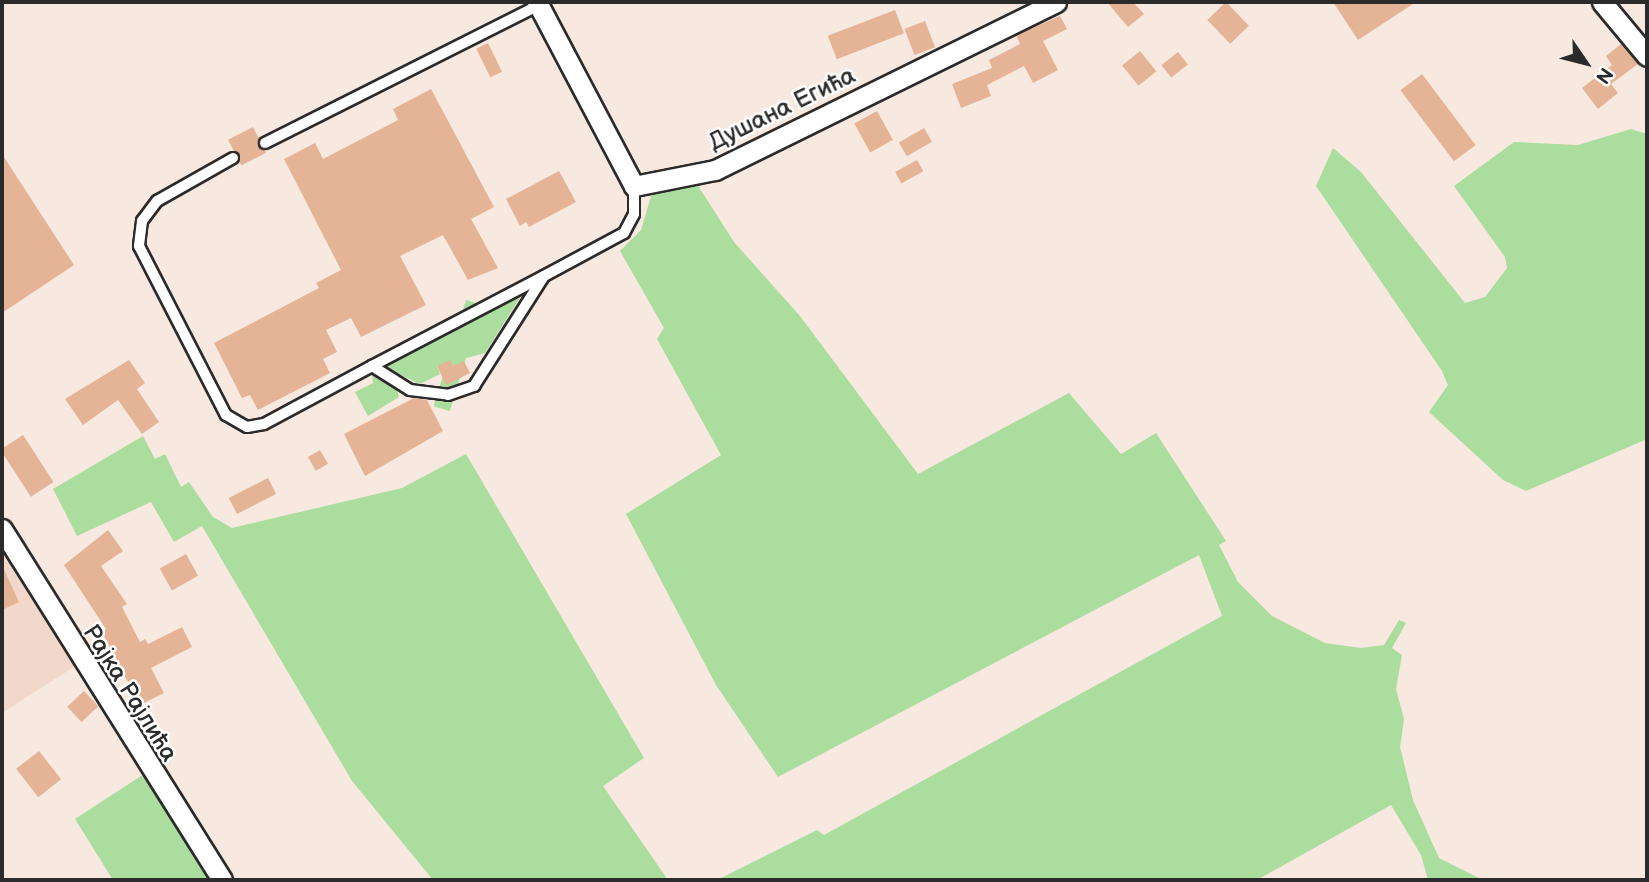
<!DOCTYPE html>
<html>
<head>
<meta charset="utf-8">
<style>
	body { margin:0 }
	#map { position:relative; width:1649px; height:882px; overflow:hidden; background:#f7e8e0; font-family:"Balsamiq Sans",sans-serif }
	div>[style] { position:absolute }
	.built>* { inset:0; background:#f2d8ca }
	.green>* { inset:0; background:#abdd9f; transform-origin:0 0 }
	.building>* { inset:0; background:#e5b496; transform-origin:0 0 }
	.roads { filter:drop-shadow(2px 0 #2b2b2b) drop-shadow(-2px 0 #2b2b2b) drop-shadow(0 2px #2b2b2b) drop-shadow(0 -2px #2b2b2b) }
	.lane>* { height:10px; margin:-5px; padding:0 5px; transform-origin:5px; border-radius:5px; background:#fff }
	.street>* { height:19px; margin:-9.5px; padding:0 9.5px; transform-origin:9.5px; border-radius:9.5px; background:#fff }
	span { translate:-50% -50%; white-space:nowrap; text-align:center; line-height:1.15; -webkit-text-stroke:5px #fff; paint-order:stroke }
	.street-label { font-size:24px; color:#2b2b2b }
	.frame { position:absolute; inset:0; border:4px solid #2b2b2b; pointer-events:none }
	.north { position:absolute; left:1551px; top:28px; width:70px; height:70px; -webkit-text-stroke:5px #fff; paint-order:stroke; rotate:125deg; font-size:19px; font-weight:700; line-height:28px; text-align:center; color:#2b2b2b }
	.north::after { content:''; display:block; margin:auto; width:24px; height:32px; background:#2b2b2b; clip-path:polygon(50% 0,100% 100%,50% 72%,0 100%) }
</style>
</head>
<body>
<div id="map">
	<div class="built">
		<div style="clip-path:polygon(2px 542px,80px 663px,2px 713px)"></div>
	</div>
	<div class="green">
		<div style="clip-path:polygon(1631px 129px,1647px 134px,1647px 439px,1526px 491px,1503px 480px,1429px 412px,1448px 385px,1442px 371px,1316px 186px,1333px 148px,1361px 172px,1465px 303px,1485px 297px,1507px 268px,1505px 257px,1454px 186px,1514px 142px,1578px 145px)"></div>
		<div style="clip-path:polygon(695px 181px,734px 242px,800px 316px,918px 474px,1069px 393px,1121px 454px,1156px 433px,1226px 541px,1219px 545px,1238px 582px,1272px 616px,1325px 643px,1361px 648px,1384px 645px,1399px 620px,1406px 623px,1392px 648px,1402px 655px,1396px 689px,1404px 719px,1400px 747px,1413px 800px,1439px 858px,1483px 880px,1428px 880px,1421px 855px,1391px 805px,1257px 880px,717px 880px,817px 830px,824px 835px,1222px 616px,1199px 555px,778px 777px,716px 685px,626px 514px,721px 455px,657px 339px,664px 328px,620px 251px,641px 230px,652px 193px)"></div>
		<div style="clip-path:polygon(521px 296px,485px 353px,437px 366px,440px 374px,420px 384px,382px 366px)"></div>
		<div style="left:466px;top:300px;width:17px;height:111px;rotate:17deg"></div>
		<div style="clip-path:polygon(372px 374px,397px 390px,399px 397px,368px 416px,355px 392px,373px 383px)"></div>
		<div style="clip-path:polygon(143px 436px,155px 459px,165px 454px,181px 487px,189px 482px,213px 517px,232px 528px,402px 488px,466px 454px,644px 758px,603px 786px,668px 880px,433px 880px,352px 781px,202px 526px,174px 542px,151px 502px,77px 536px,53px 489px)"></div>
		<div style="clip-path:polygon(144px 774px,213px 880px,113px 880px,75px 819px)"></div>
	</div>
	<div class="building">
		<div style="clip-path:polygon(1107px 2px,1133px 2px,1144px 14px,1128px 27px)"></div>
		<div style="left:1226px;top:2px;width:33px;height:26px;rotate:46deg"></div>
		<div style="clip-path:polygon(1333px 2px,1416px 2px,1358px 40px)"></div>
		<div style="left:895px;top:10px;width:25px;height:72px;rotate:69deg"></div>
		<div style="clip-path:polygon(1060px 16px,1067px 29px,1043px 41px,1058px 70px,1033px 83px,1024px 66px,987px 85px,991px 96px,961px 108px,952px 84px,992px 68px,989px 60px,1020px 44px,1016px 35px)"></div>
		<div style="left:925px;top:21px;width:28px;height:22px;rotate:69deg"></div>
		<div style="left:488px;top:43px;width:32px;height:13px;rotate:64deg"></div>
		<div style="clip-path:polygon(1621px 44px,1638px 64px,1611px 84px,1618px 93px,1598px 109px,1582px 88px,1612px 65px,1606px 56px)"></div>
		<div style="left:1140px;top:51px;width:26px;height:23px;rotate:51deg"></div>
		<div style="left:1178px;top:52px;width:16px;height:21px;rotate:52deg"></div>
		<div style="left:1422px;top:74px;width:89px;height:27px;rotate:53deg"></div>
		<div style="clip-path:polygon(431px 89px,494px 207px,471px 219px,498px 268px,468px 280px,443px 235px,400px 256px,426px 305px,361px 337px,351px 318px,326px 330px,337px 352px,323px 359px,330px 373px,258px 410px,250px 395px,242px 398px,214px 343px,319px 288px,316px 283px,341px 270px,284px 159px,315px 143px,323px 159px,398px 120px,393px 109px)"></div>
		<div style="left:877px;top:111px;width:33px;height:26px;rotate:61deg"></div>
		<div style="left:253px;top:127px;width:29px;height:28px;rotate:63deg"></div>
		<div style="left:924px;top:128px;width:16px;height:29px;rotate:60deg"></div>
		<div style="clip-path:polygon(2px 154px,74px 265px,2px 313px)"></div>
		<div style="left:917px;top:160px;width:13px;height:25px;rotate:61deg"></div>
		<div style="clip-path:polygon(559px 171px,576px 202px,529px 227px,526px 222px,520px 226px,506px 199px)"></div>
		<div style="clip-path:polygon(129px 360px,145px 383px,137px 389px,159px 422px,142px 434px,118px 400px,83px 425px,65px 399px)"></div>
		<div style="clip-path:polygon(450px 360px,453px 366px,464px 361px,470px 373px,446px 385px,437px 366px)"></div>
		<div style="clip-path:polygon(414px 398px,427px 400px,443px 431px,365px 476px,344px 434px)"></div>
		<div style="left:23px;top:435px;width:56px;height:27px;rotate:57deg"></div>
		<div style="left:320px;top:450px;width:16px;height:14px;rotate:60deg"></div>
		<div style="left:268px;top:478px;width:18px;height:44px;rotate:63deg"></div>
		<div style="clip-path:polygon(108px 530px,123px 551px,101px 566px,127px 604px,122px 607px,140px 642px,145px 639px,148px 644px,182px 627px,192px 647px,151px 668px,164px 693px,140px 705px,102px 632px,106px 629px,64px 565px)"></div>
		<div style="left:186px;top:554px;width:25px;height:30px;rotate:61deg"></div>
		<div style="clip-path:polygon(2px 565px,19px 602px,2px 610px)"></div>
		<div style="left:84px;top:691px;width:21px;height:23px;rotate:47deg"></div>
		<div style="left:39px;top:751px;width:36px;height:29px;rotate:52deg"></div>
	</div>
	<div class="roads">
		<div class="lane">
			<div style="left:265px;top:143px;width:307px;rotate:-26.7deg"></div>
			<div style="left:233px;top:158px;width:87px;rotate:150.5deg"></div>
			<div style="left:157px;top:201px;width:25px;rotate:127deg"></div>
			<div style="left:142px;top:221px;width:25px;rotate:97deg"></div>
			<div style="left:139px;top:246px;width:190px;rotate:62.8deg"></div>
			<div style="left:226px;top:415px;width:24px;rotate:30deg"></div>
			<div style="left:247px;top:427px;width:17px;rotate:-10deg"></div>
			<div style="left:264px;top:424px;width:123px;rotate:-28.2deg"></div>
			<div style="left:544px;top:276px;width:194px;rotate:152.4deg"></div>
			<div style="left:372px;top:366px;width:45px;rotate:32.3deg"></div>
			<div style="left:410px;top:390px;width:38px;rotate:7deg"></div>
			<div style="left:448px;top:395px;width:28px;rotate:-19deg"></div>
			<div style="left:474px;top:386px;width:130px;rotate:-57.5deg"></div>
			<div style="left:544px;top:276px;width:91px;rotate:-28.3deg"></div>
			<div style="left:624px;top:233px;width:21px;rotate:-62deg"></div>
			<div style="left:634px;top:214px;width:28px;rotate:-90deg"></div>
		</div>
		<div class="street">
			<div style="left:537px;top:2px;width:208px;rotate:62.2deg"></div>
			<div style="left:634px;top:186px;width:83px;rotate:-11.2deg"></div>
			<div style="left:715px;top:170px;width:380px;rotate:-26.2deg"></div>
			<div style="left:1602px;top:2px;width:70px;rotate:50.2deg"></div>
			<div style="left:2px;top:529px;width:414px;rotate:57.9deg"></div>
		</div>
	</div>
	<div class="street-label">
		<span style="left:782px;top:109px;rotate:-26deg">Душана Егића</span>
		<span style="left:130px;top:693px;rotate:58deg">Рајка Рајлића</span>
	</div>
	<div class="frame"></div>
	<div class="north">N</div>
</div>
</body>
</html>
